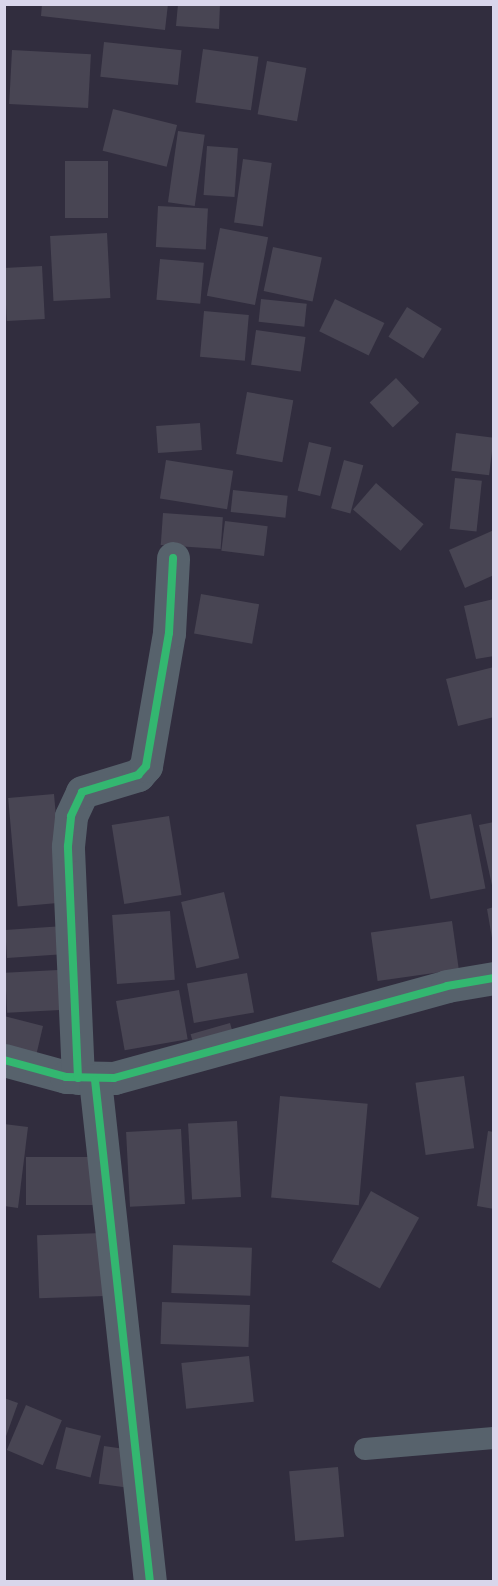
<!DOCTYPE html>
<html>
<head>
<meta charset="utf-8">
<style>
	body { margin:0 }
	#map { position:relative; width:498px; height:1586px; overflow:hidden; background:#312d3e; font-family:Roboto,sans-serif }
	div>[style] { position:absolute }
	.building>* { inset:0; background:#484553; transform-origin:0 0 }
	.service>* { height:22px; margin:-11px; padding:0 11px; transform-origin:11px; border-radius:11px; background:#57626c }
	.minor>* { height:33px; margin:-16.5px; padding:0 16.5px; transform-origin:16.5px; border-radius:16.5px; background:#57626c }
	.cycleway>* { height:8px; margin:-4px; padding:0 4px; transform-origin:4px; border-radius:4px; background:#33b770 }
	span { translate:-50% -50%; white-space:nowrap; text-align:center; line-height:1.15; -webkit-text-stroke:5px #2d2645; paint-order:stroke }
	.frame { position:absolute; inset:0; border:6px solid #d9d6eb; pointer-events:none }
</style>
</head>
<body>
<div id="map">
	<div class="building">
		<div style="clip-path:polygon(42px 4px,168px 4px,165px 30px,41px 16px)"></div>
		<div style="clip-path:polygon(178px 4px,220px 4px,219px 29px,176px 26px)"></div>
		<div style="left:104px;top:42px;width:78px;height:35px;rotate:6deg"></div>
		<div style="left:203px;top:49px;width:56px;height:54px;rotate:8deg"></div>
		<div style="left:12px;top:50px;width:79px;height:54px;rotate:3deg"></div>
		<div style="left:267px;top:61px;width:40px;height:54px;rotate:10deg"></div>
		<div style="left:113px;top:109px;width:66px;height:43px;rotate:14deg"></div>
		<div style="left:178px;top:131px;width:27px;height:72px;rotate:8deg"></div>
		<div style="left:207px;top:146px;width:31px;height:49px;rotate:4deg"></div>
		<div style="left:243px;top:159px;width:29px;height:64px;rotate:8deg"></div>
		<div style="left:65px;top:161px;width:43px;height:57px"></div>
		<div style="left:158px;top:206px;width:50px;height:41px;rotate:3deg"></div>
		<div style="left:220px;top:228px;width:49px;height:69px;rotate:11deg"></div>
		<div style="left:107px;top:233px;width:65px;height:57px;rotate:87deg"></div>
		<div style="left:273px;top:247px;width:50px;height:45px;rotate:12deg"></div>
		<div style="left:160px;top:259px;width:44px;height:41px;rotate:5deg"></div>
		<div style="left:42px;top:266px;width:53px;height:38px;rotate:87deg"></div>
		<div style="left:261px;top:299px;width:46px;height:23px;rotate:6deg"></div>
		<div style="left:335px;top:299px;width:55px;height:36px;rotate:26deg"></div>
		<div style="left:407px;top:307px;width:41px;height:35px;rotate:32deg"></div>
		<div style="left:204px;top:311px;width:45px;height:46px;rotate:5deg"></div>
		<div style="left:256px;top:330px;width:50px;height:35px;rotate:8deg"></div>
		<div style="left:396px;top:378px;width:34px;height:36px;rotate:47deg"></div>
		<div style="left:247px;top:392px;width:47px;height:63px;rotate:10deg"></div>
		<div style="left:200px;top:423px;width:27px;height:44px;rotate:86deg"></div>
		<div style="left:456px;top:433px;width:38px;height:38px;rotate:7deg"></div>
		<div style="left:309px;top:442px;width:23px;height:50px;rotate:13deg"></div>
		<div style="left:166px;top:460px;width:68px;height:39px;rotate:9deg"></div>
		<div style="left:344px;top:460px;width:20px;height:50px;rotate:15deg"></div>
		<div style="left:455px;top:478px;width:27px;height:51px;rotate:6deg"></div>
		<div style="left:376px;top:483px;width:63px;height:35px;rotate:41deg"></div>
		<div style="left:233px;top:490px;width:55px;height:22px;rotate:6deg"></div>
		<div style="left:163px;top:513px;width:60px;height:32px;rotate:4deg"></div>
		<div style="left:225px;top:521px;width:43px;height:30px;rotate:7deg"></div>
		<div style="clip-path:polygon(494px 530px,494px 575px,465px 588px,449px 550px)"></div>
		<div style="left:201px;top:594px;width:59px;height:40px;rotate:10deg"></div>
		<div style="clip-path:polygon(494px 599px,494px 656px,476px 659px,464px 606px)"></div>
		<div style="clip-path:polygon(494px 667px,494px 717px,458px 726px,446px 679px)"></div>
		<div style="left:54px;top:794px;width:109px;height:46px;rotate:85deg"></div>
		<div style="left:471px;top:814px;width:76px;height:56px;rotate:79deg"></div>
		<div style="left:169px;top:816px;width:80px;height:58px;rotate:81deg"></div>
		<div style="clip-path:polygon(494px 822px,494px 889px,493px 890px,479px 825px)"></div>
		<div style="left:224px;top:892px;width:68px;height:44px;rotate:77deg"></div>
		<div style="clip-path:polygon(494px 907px,494px 938px,492px 938px,487px 909px)"></div>
		<div style="left:170px;top:911px;width:69px;height:58px;rotate:86deg"></div>
		<div style="left:452px;top:921px;width:49px;height:82px;rotate:82deg"></div>
		<div style="left:64px;top:926px;width:28px;height:59px;rotate:86deg"></div>
		<div style="left:58px;top:970px;width:40px;height:53px;rotate:87deg"></div>
		<div style="left:247px;top:973px;width:40px;height:61px;rotate:80deg"></div>
		<div style="left:179px;top:990px;width:50px;height:64px;rotate:80deg"></div>
		<div style="clip-path:polygon(4px 1016px,43px 1026px,36px 1056px,4px 1048px)"></div>
		<div style="left:230px;top:1023px;width:18px;height:41px;rotate:74deg"></div>
		<div style="left:464px;top:1076px;width:73px;height:49px;rotate:82deg"></div>
		<div style="left:280px;top:1096px;width:88px;height:102px;rotate:5deg"></div>
		<div style="left:237px;top:1121px;width:76px;height:49px;rotate:87deg"></div>
		<div style="clip-path:polygon(4px 1124px,28px 1127px,18px 1208px,4px 1206px)"></div>
		<div style="left:181px;top:1129px;width:75px;height:55px;rotate:87deg"></div>
		<div style="clip-path:polygon(488px 1131px,494px 1132px,494px 1209px,477px 1206px)"></div>
		<div style="left:26px;top:1157px;width:74px;height:48px"></div>
		<div style="left:371px;top:1191px;width:55px;height:81px;rotate:29deg"></div>
		<div style="left:103px;top:1233px;width:63px;height:66px;rotate:88deg"></div>
		<div style="left:173px;top:1245px;width:79px;height:48px;rotate:2deg"></div>
		<div style="left:162px;top:1302px;width:88px;height:42px;rotate:2deg"></div>
		<div style="left:249px;top:1356px;width:46px;height:68px;rotate:84deg"></div>
		<div style="clip-path:polygon(4px 1398px,18px 1403px,5px 1439px,4px 1439px)"></div>
		<div style="left:26px;top:1405px;width:39px;height:49px;rotate:23deg"></div>
		<div style="left:66px;top:1427px;width:36px;height:43px;rotate:14deg"></div>
		<div style="left:104px;top:1446px;width:28px;height:38px;rotate:8deg"></div>
		<div style="left:338px;top:1467px;width:70px;height:49px;rotate:85deg"></div>
	</div>
	<div class="service">
		<div style="left:365px;top:1449px;width:129px;rotate:-4.9deg"></div>
	</div>
	<div class="minor">
		<div style="left:4px;top:1060px;width:64px;rotate:15.3deg"></div>
		<div style="left:66px;top:1077px;width:48px;rotate:1.2deg"></div>
		<div style="left:114px;top:1078px;width:345px;rotate:-15.4deg"></div>
		<div style="left:447px;top:986px;width:48px;rotate:-9.7deg"></div>
		<div style="left:78px;top:1078px;width:232px;rotate:-92.5deg"></div>
		<div style="left:68px;top:846px;width:30px;rotate:-84deg"></div>
		<div style="left:71px;top:816px;width:26px;rotate:-65deg"></div>
		<div style="left:82px;top:792px;width:59px;rotate:-16.9deg"></div>
		<div style="left:138px;top:775px;width:12px;rotate:-48deg"></div>
		<div style="left:146px;top:766px;width:135px;rotate:-80.2deg"></div>
		<div style="left:169px;top:633px;width:75px;rotate:-86.9deg"></div>
		<div style="left:95px;top:1080px;width:505px;rotate:83.75deg"></div>
	</div>
	<div class="cycleway">
		<div style="left:4px;top:1060px;width:64px;rotate:15.3deg"></div>
		<div style="left:66px;top:1077px;width:48px;rotate:1.2deg"></div>
		<div style="left:114px;top:1078px;width:345px;rotate:-15.4deg"></div>
		<div style="left:447px;top:986px;width:48px;rotate:-9.7deg"></div>
		<div style="left:78px;top:1078px;width:232px;rotate:-92.5deg"></div>
		<div style="left:68px;top:846px;width:30px;rotate:-84deg"></div>
		<div style="left:71px;top:816px;width:26px;rotate:-65deg"></div>
		<div style="left:82px;top:792px;width:59px;rotate:-16.9deg"></div>
		<div style="left:138px;top:775px;width:12px;rotate:-48deg"></div>
		<div style="left:146px;top:766px;width:135px;rotate:-80.2deg"></div>
		<div style="left:169px;top:633px;width:75px;rotate:-86.9deg"></div>
		<div style="left:95px;top:1080px;width:505px;rotate:83.75deg"></div>
	</div>
	<div class="frame"></div>
</div>
</body>
</html>
